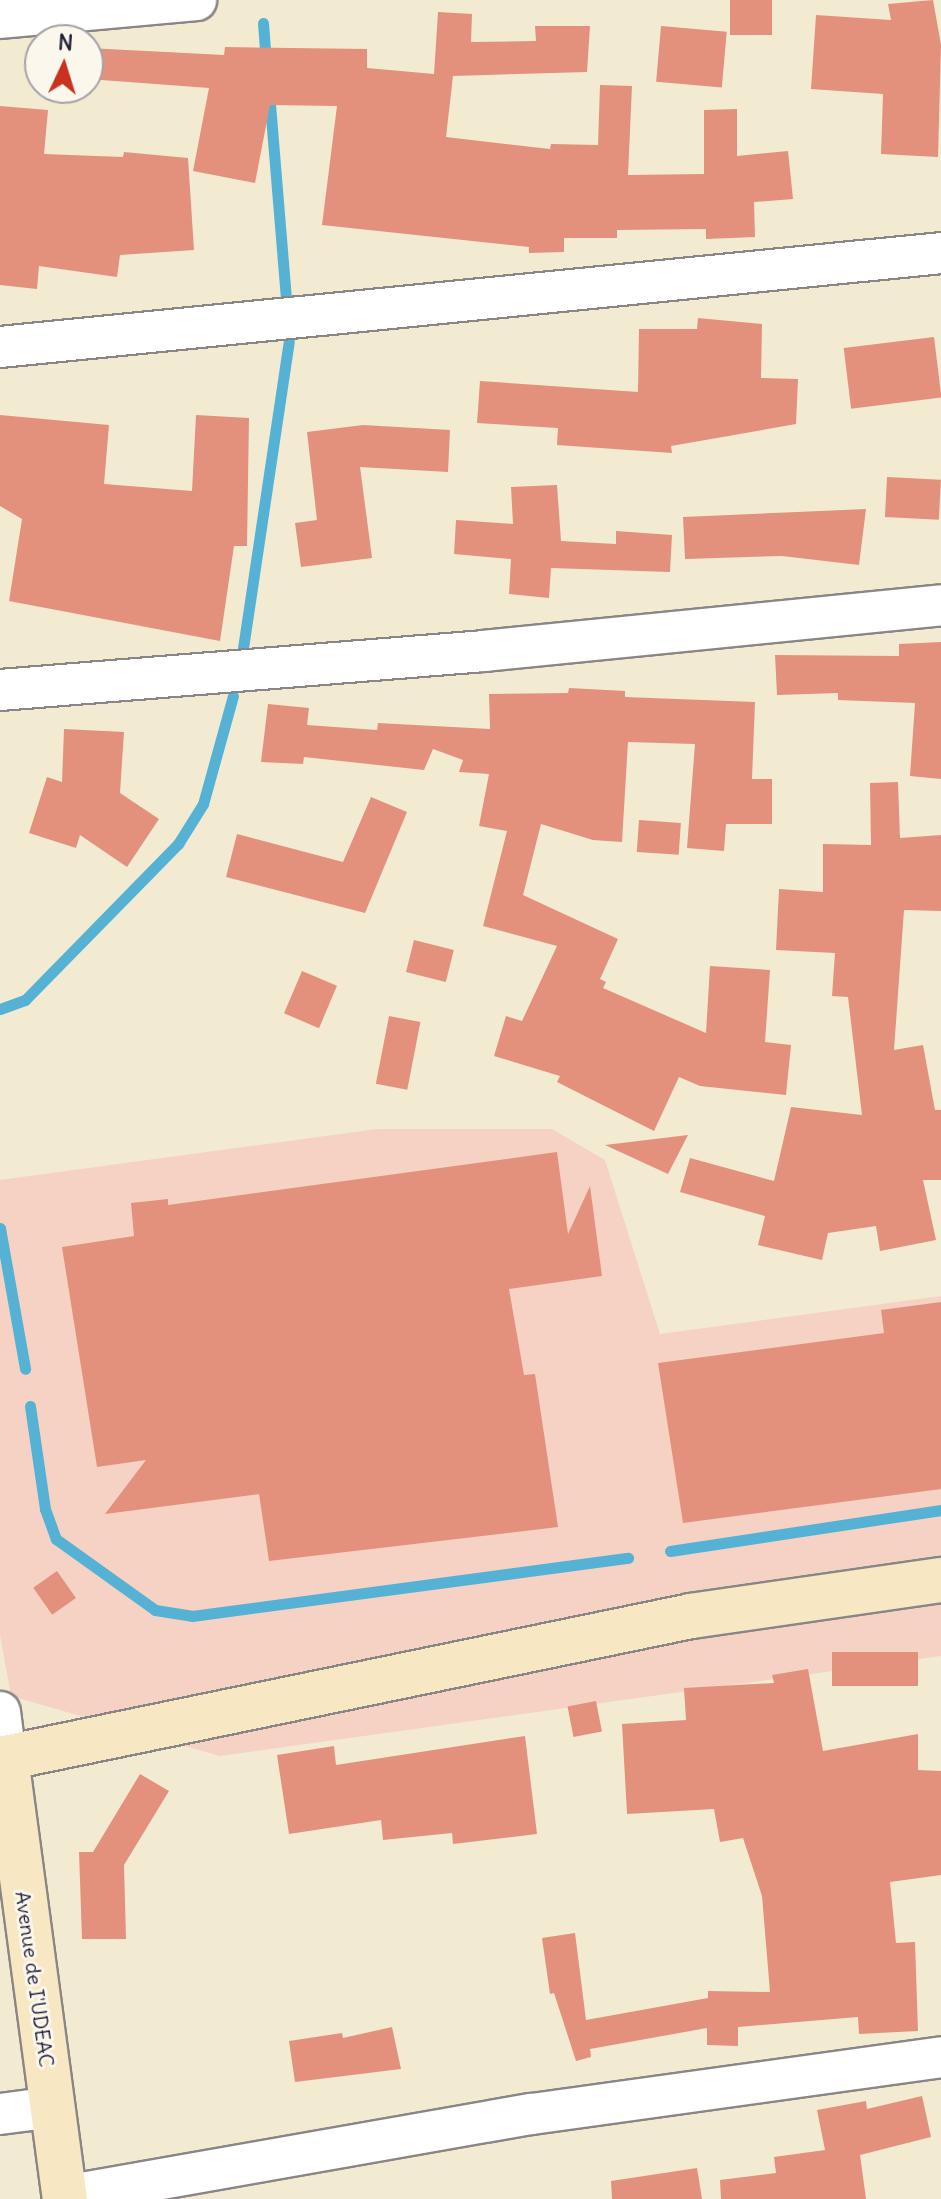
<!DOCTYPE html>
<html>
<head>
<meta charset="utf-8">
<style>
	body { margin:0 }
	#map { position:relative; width:941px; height:2199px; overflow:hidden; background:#f3ead2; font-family:Delius,sans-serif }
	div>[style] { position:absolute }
	.built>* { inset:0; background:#f5d2c3 }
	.stream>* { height:11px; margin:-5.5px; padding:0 5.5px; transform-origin:5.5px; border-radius:5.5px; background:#56b2d4 }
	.building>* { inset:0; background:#e3917c; transform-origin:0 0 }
	.roads { filter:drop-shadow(2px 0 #8a8686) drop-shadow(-2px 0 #8a8686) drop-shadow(0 2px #8a8686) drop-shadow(0 -2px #8a8686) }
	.street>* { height:40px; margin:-20px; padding:0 20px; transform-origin:20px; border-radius:20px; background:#fff }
	.secondary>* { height:44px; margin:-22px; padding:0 22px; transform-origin:22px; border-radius:22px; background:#f7e8c3 }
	span { translate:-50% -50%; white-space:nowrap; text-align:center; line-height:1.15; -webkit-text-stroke:6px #fbf7ec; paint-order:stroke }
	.street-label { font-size:20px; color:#22223b }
	.north { position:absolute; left:24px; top:24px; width:80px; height:80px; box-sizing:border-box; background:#fbf7ec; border:2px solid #a4a2a5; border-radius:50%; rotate:4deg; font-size:22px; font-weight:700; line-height:32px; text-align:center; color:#22223b }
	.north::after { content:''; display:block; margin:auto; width:28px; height:36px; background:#c8321e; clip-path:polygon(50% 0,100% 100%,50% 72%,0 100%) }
</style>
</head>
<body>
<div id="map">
	<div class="built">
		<div style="clip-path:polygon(377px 1129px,552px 1129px,605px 1160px,660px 1334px,941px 1296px,941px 1656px,220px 1756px,11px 1696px,0 1635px,0 1180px)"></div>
	</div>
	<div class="stream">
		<div style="left:263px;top:23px;width:40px;rotate:85.7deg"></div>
		<div style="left:269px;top:92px;width:209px;rotate:85.3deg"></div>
		<div style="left:243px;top:648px;width:310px;rotate:-81.5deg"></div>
		<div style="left:0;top:1009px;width:27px;rotate:-20deg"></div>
		<div style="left:25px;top:1000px;width:219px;rotate:-45.6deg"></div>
		<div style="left:178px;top:844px;width:47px;rotate:-58deg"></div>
		<div style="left:203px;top:804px;width:112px;rotate:-74.5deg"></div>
		<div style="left:0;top:1228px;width:143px;rotate:79.9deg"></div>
		<div style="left:30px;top:1406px;width:104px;rotate:81.7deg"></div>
		<div style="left:45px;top:1509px;width:32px;rotate:70deg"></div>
		<div style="left:56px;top:1539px;width:122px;rotate:35.6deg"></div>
		<div style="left:155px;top:1610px;width:37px;rotate:9deg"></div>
		<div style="left:192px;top:1616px;width:440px;rotate:-7.6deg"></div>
		<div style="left:670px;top:1551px;width:274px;rotate:-8.6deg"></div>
	</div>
	<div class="building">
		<div style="left:730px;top:0;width:42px;height:35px"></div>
		<div style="clip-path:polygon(933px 0,941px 45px,938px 157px,881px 154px,883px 94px,811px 89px,816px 15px,891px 20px,888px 4px)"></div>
		<div style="clip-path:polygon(438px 12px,472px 14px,471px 42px,536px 41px,535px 26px,590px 26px,587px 72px,453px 76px,446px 137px,550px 149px,551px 144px,598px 145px,600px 85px,632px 86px,628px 175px,704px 174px,704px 110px,737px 109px,737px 156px,788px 151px,793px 199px,754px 202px,755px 237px,706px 239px,706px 229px,617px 230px,617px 238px,564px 238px,564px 252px,529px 253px,529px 247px,322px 225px,337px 106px,270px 105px,255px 183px,193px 171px,209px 88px,88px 79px,88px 48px,224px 55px,225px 47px,367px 49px,367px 68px,434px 74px)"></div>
		<div style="left:661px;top:26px;width:66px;height:56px;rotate:5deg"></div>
		<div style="clip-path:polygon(0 106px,48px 110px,44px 154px,123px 157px,124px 152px,188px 158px,194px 250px,120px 255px,117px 277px,39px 266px,37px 289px,0 285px)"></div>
		<div style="clip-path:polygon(698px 318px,762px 324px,761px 378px,798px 379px,796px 424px,671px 446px,672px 453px,557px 445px,558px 428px,477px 423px,480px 381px,638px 392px,639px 329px,697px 329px)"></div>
		<div style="left:934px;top:337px;width:61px;height:91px;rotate:83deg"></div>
		<div style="clip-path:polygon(0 415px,109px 425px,104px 484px,192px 491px,196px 415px,249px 418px,247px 546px,234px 546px,220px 641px,9px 601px,22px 519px,0 506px)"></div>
		<div style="clip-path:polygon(363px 425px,450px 430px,448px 472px,360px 467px,372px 558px,301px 567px,295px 523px,317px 520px,307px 432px)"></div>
		<div style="left:887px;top:477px;width:54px;height:40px;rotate:3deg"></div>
		<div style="clip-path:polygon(557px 485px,561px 541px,616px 544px,616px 531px,672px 535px,670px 572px,551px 568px,549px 598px,509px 594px,511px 559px,454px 554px,456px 520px,513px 524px,511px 487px)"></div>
		<div style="clip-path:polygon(866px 509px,859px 565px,782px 556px,685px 559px,683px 517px)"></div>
		<div style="clip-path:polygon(941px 642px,941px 779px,910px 776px,915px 703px,838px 700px,838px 693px,777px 695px,775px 655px,899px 656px,899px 644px)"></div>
		<div style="clip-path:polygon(569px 688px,625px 691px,625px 697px,755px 702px,752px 779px,772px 779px,772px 824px,726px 824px,724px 851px,687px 848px,695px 744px,628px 742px,622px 842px,593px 840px,541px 824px,523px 895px,618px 939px,600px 979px,606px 982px,603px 988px,706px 1033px,710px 966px,770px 970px,765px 1042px,791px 1045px,786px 1095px,700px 1086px,679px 1077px,654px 1131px,557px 1082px,560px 1076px,494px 1056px,506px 1016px,522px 1021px,557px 946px,483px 926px,507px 831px,479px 826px,489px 774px,459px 772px,463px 760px,433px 749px,424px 770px,304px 757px,303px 764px,261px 762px,268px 704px,309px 708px,307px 725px,377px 730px,378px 723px,490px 729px,489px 694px,568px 693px)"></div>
		<div style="clip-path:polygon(64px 729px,124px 732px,120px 793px,159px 819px,127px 867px,80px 835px,76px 848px,29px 833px,47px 777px,62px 782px)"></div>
		<div style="clip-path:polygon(898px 782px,900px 838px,941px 835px,941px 911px,904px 910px,894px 1050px,923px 1045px,935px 1110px,941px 1110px,941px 1180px,923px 1180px,936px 1240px,880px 1251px,876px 1226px,828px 1233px,822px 1260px,758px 1245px,765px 1216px,680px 1192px,690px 1158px,774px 1181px,791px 1107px,862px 1115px,848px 997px,832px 996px,835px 953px,776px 950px,779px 889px,823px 892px,823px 844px,871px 845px,870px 783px)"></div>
		<div style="clip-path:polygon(371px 797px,407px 812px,365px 913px,226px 877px,237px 834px,343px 862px)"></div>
		<div style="left:639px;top:820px;width:42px;height:32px;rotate:4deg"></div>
		<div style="left:414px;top:940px;width:41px;height:33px;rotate:14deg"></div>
		<div style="left:302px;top:971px;width:38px;height:46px;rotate:23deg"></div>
		<div style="left:389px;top:1016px;width:32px;height:69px;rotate:11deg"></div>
		<div style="clip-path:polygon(688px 1135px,668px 1174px,605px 1145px)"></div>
		<div style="clip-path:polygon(557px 1152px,568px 1234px,590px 1186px,602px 1276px,509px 1289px,524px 1375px,535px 1374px,558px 1527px,269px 1561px,259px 1494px,105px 1514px,146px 1460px,97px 1467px,62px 1247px,134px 1236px,131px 1203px,168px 1199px,168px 1205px)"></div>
		<div style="clip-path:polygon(941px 1302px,941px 1489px,683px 1523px,658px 1363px,884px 1333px,881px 1310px)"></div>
		<div style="left:57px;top:1571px;width:33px;height:29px;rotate:55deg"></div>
		<div style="left:918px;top:1652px;width:34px;height:86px;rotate:90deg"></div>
		<div style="clip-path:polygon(808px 1669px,823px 1751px,918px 1734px,918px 1770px,941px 1771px,941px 1875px,890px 1882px,896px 1943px,915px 1942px,918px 2031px,859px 2034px,858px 2017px,738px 2027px,738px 2046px,707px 2045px,707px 2028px,590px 2049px,591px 2057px,576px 2061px,554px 1993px,550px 1994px,542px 1938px,575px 1933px,586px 2020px,708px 1998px,708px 1991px,770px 1992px,762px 1896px,743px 1838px,720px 1842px,714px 1809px,627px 1814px,622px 1724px,686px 1720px,684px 1688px,774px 1683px,772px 1675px)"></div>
		<div style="left:596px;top:1701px;width:31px;height:29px;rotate:79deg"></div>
		<div style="clip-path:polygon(525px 1736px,537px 1834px,453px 1844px,452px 1833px,383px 1840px,381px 1820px,289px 1834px,277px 1755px,334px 1746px,336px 1765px)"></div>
		<div style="clip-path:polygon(140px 1774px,169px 1791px,124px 1865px,126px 1939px,82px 1939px,79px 1852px,93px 1852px)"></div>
		<div style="clip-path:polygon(392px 2027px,401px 2069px,295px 2082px,289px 2041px,342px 2033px,343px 2038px)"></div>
		<div style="clip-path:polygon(922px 2096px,931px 2137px,860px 2155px,866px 2199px,721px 2199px,720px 2180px,776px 2173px,774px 2157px,825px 2150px,817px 2110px,866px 2101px,867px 2109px)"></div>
		<div style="clip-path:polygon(697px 2168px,702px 2199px,612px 2199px,611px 2181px)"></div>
	</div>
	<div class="roads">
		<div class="street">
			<div style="left:0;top:18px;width:197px;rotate:-5.2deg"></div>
			<div style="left:0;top:347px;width:946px;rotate:-5.7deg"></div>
			<div style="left:0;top:690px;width:485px;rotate:-4.6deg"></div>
			<div style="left:483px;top:651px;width:460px;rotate:-5.7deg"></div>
			<div style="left:0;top:1712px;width:46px;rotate:82.6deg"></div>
			<div style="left:0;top:2114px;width:53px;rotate:-7.5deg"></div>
			<div style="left:65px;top:2196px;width:474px;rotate:-10deg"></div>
			<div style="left:532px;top:2114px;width:413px;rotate:-7.9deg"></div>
		</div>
		<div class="secondary">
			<div style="left:6px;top:1758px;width:445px;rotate:82.4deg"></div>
			<div style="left:0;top:1759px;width:706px;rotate:-11.69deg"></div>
			<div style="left:691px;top:1616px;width:253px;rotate:-8.2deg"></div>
		</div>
	</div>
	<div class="street-label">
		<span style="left:35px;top:1979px;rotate:82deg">Avenue de I'UDEAC</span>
	</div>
	<div class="north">N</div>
</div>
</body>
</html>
